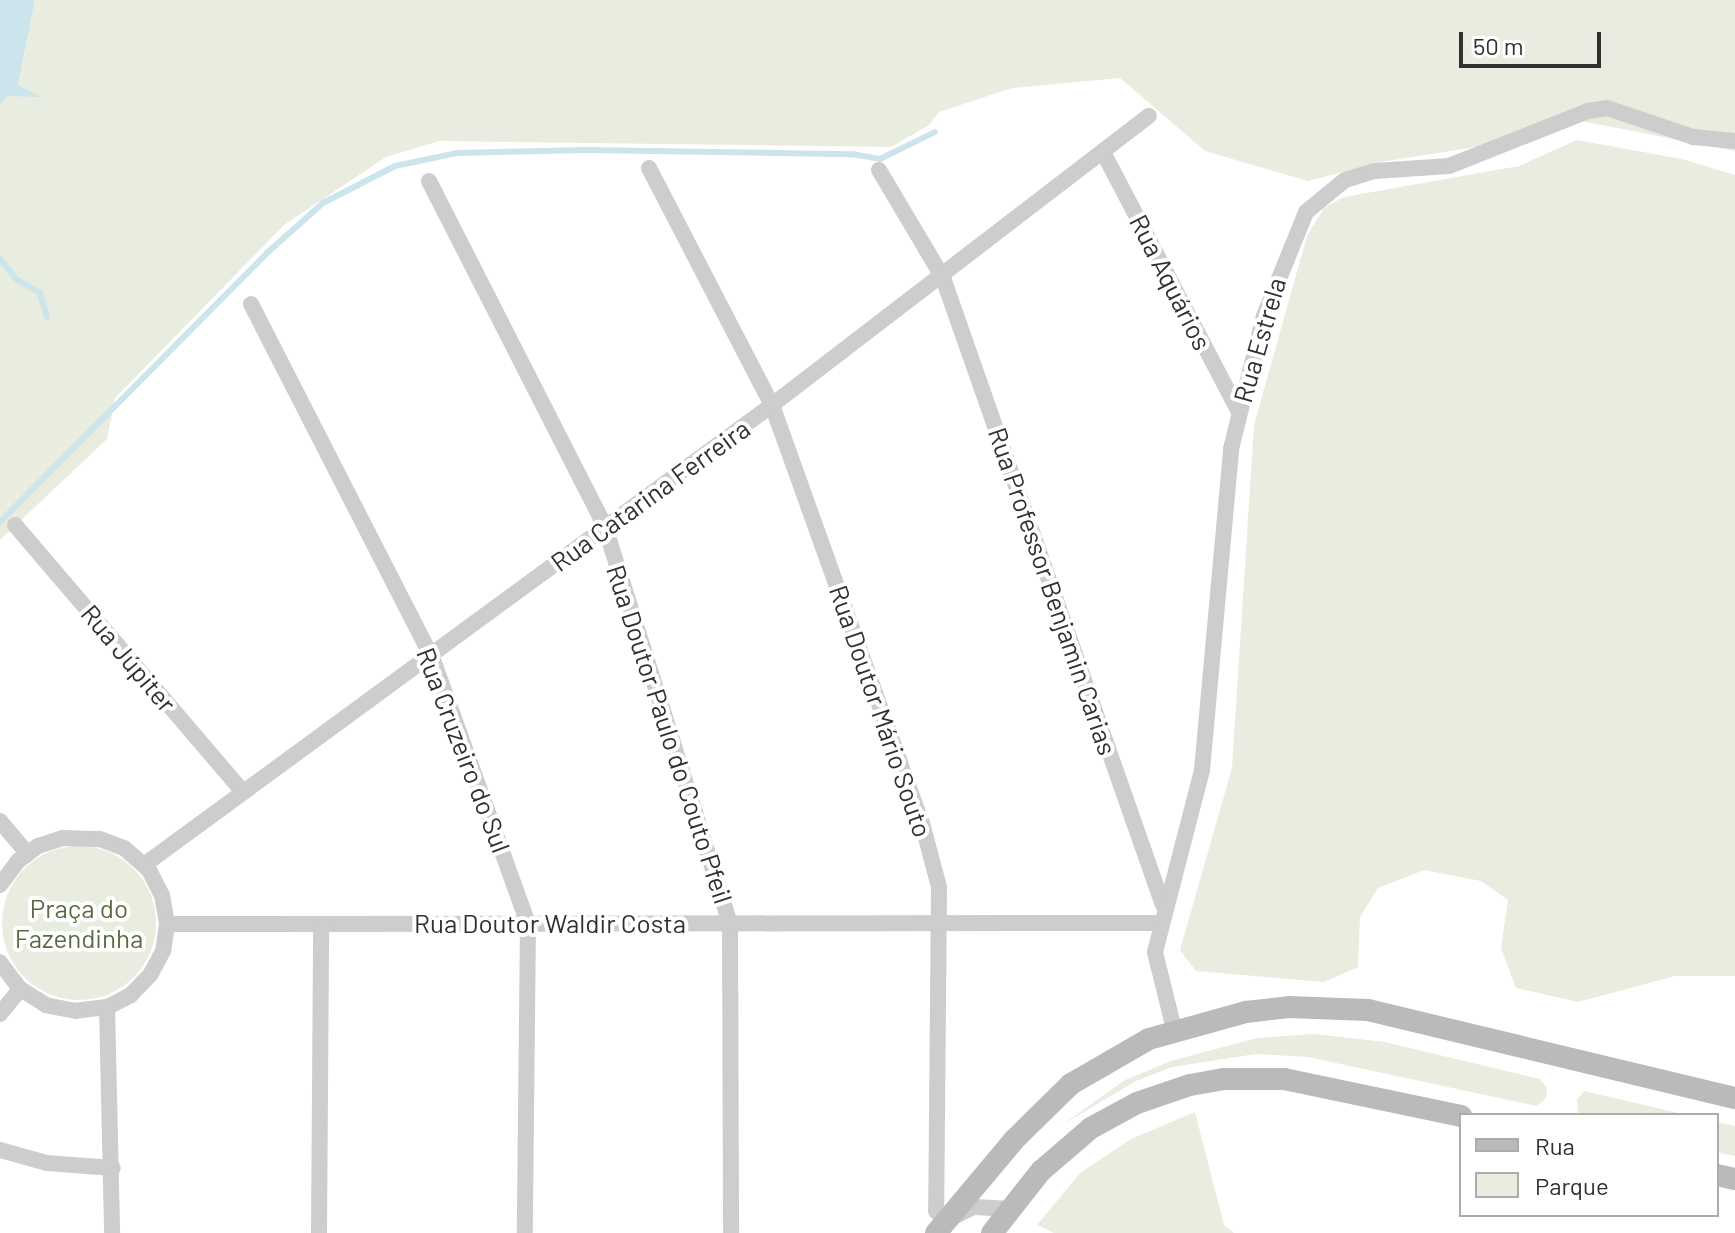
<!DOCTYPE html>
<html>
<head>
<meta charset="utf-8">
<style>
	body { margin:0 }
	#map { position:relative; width:1735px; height:1233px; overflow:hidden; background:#fff; font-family:Barlow,sans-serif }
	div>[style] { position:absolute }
	.green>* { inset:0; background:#e8eddf }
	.round { border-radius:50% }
	.water>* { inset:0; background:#cce4ec }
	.stream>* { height:6px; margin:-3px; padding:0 3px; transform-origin:3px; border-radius:3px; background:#cce4ec }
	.minor>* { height:16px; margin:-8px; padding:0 8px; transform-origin:8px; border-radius:8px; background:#cdcdcd }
	.secondary>* { height:22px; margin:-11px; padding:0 11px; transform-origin:11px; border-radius:11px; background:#bababa }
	span { translate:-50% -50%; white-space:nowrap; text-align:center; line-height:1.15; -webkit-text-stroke:8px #fff; paint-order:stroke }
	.street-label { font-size:26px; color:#303030 }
	.park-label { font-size:26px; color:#5a6b3f }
	.legend { position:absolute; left:1459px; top:1113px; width:260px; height:104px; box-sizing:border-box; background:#fff; border:2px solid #acacac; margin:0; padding:10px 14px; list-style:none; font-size:24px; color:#303030 }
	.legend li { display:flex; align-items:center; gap:16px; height:40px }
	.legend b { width:40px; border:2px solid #acacac }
	.scale { position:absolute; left:1459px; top:32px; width:142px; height:36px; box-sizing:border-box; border:4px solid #303030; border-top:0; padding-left:10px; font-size:24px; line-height:28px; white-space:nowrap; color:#303030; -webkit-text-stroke:6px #fff; paint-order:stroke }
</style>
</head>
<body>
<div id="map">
	<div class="green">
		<div style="clip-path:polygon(35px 0,1735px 0,1735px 151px,1571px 119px,1520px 140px,1381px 162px,1308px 181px,1205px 151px,1120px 78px,1012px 88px,939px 112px,929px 125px,891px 147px,439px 141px,386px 157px,284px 225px,115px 398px,107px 439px,0 540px,0 105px,8px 96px,39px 96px,18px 86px)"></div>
		<div style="clip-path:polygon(1577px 140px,1682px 159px,1735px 175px,1735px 976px,1675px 976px,1578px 1002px,1516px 988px,1501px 948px,1508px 900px,1481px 881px,1424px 870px,1378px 888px,1360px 917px,1358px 967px,1324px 982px,1196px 971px,1180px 950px,1232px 768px,1254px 425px,1307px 236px,1324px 208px,1344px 197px,1519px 166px)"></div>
		<div class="round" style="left:2px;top:846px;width:154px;height:154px"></div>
		<div style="clip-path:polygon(1314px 1034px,1385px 1042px,1540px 1079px,1547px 1088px,1546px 1098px,1537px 1106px,1308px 1057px,1256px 1054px,1172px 1067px,1136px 1081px,1062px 1125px,1125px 1080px,1171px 1061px,1257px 1038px)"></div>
		<div style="clip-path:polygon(1584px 1091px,1687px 1115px,1578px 1115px,1577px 1100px)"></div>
		<div style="clip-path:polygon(1195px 1112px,1224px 1225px,1234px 1233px,1054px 1233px,1037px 1225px,1080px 1173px,1131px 1139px)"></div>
		<div style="clip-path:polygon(1717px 1122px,1735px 1126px,1735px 1156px,1717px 1152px)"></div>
	</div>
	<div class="water">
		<div style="clip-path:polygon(0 0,35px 0,18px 85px,41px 97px,8px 96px,0 105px)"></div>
	</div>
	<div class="stream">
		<div style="left:0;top:259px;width:26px;rotate:51deg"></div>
		<div style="left:16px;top:279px;width:28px;rotate:30deg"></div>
		<div style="left:40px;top:293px;width:25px;rotate:74deg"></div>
		<div style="left:0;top:522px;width:379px;rotate:-45.2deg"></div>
		<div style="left:267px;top:253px;width:75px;rotate:-41.8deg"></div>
		<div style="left:323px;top:203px;width:81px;rotate:-27.2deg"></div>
		<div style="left:395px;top:166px;width:63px;rotate:-11.8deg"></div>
		<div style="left:457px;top:153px;width:130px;rotate:-1.3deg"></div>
		<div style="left:587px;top:150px;width:265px;rotate:0.9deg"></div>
		<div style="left:852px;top:154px;width:28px;rotate:10deg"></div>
		<div style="left:880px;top:159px;width:61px;rotate:-26.1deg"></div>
	</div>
	<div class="minor">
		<div style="left:1103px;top:152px;width:293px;rotate:62.4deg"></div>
		<div style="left:649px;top:168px;width:267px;rotate:62.6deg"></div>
		<div style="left:772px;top:405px;width:444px;rotate:70.3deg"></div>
		<div style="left:922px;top:823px;width:66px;rotate:75.1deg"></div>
		<div style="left:939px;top:887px;width:324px;rotate:90.5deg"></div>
		<div style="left:936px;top:1211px;width:14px;rotate:39deg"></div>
		<div style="left:947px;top:1220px;width:30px;rotate:-26deg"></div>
		<div style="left:974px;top:1207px;width:37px;rotate:3deg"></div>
		<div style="left:879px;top:170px;width:126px;rotate:59.3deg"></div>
		<div style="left:943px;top:278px;width:664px;rotate:70.67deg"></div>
		<div style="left:429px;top:181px;width:388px;rotate:63deg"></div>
		<div style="left:605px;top:527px;width:415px;rotate:72.5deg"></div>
		<div style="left:730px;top:923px;width:310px;rotate:89.8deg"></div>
		<div style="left:251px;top:304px;width:397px;rotate:62.9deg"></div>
		<div style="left:432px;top:657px;width:283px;rotate:70.2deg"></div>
		<div style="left:528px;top:923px;width:310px;rotate:90.6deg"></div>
		<div style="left:15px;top:525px;width:351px;rotate:49.5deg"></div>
		<div style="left:0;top:821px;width:42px;rotate:49.8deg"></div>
		<div style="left:144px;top:865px;width:778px;rotate:-36.22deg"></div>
		<div style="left:772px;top:405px;width:475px;rotate:-37.5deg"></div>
		<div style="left:0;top:885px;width:30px;rotate:-53deg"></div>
		<div style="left:18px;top:861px;width:25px;rotate:-37deg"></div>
		<div style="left:38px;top:846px;width:25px;rotate:-18deg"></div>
		<div style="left:62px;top:838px;width:38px;rotate:2deg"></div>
		<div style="left:100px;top:839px;width:26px;rotate:21deg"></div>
		<div style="left:124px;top:848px;width:33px;rotate:41deg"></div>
		<div style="left:149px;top:870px;width:28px;rotate:63deg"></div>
		<div style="left:162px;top:895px;width:29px;rotate:80deg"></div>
		<div style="left:167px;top:924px;width:27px;rotate:98deg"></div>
		<div style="left:163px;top:951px;width:27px;rotate:118deg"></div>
		<div style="left:150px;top:975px;width:28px;rotate:134deg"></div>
		<div style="left:131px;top:995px;width:27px;rotate:153deg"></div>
		<div style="left:107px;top:1007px;width:31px;rotate:173deg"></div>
		<div style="left:76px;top:1011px;width:31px;rotate:-169deg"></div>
		<div style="left:46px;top:1005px;width:31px;rotate:-148deg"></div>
		<div style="left:20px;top:989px;width:34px;rotate:-127deg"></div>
		<div style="left:167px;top:924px;width:991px;rotate:-0.06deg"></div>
		<div style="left:107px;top:1007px;width:226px;rotate:88.7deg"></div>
		<div style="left:0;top:1014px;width:32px;rotate:-51deg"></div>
		<div style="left:1174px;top:1029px;width:79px;rotate:-103.9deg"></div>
		<div style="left:1155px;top:952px;width:188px;rotate:-75.5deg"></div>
		<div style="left:1202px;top:770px;width:322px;rotate:-84.8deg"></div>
		<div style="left:1231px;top:449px;width:137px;rotate:-76.1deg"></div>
		<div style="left:1264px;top:316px;width:112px;rotate:-68deg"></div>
		<div style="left:1306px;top:212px;width:50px;rotate:-39.4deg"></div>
		<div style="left:1345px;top:180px;width:31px;rotate:-17deg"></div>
		<div style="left:1375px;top:171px;width:74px;rotate:-3.9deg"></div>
		<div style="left:1449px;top:166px;width:149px;rotate:-21.6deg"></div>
		<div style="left:1588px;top:111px;width:19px;rotate:-9deg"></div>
		<div style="left:1607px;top:108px;width:91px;rotate:18.6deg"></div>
		<div style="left:1693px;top:137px;width:42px;rotate:5.4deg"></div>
		<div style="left:0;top:1150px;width:49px;rotate:15.5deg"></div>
		<div style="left:47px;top:1163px;width:66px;rotate:4.3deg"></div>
		<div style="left:319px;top:1233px;width:309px;rotate:-89.6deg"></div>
	</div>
	<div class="secondary">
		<div style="left:1717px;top:1175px;width:18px;rotate:13deg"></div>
		<div style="left:936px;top:1233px;width:121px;rotate:-50deg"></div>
		<div style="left:1014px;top:1140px;width:80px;rotate:-44.5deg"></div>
		<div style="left:1071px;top:1084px;width:90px;rotate:-30deg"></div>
		<div style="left:1149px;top:1039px;width:101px;rotate:-15.6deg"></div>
		<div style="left:1246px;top:1012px;width:43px;rotate:-6.6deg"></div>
		<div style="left:1289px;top:1007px;width:79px;rotate:2.2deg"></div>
		<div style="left:1368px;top:1010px;width:377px;rotate:13.5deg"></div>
		<div style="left:992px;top:1233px;width:79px;rotate:-51.7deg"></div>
		<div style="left:1041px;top:1171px;width:66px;rotate:-40.7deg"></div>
		<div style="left:1091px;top:1128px;width:52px;rotate:-28.5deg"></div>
		<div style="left:1137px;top:1103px;width:56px;rotate:-18.8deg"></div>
		<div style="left:1190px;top:1085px;width:35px;rotate:-10deg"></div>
		<div style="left:1224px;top:1079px;width:60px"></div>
		<div style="left:1284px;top:1079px;width:181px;rotate:11.8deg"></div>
	</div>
	<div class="street-label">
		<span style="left:1171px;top:282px;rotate:63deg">Rua Aquários</span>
		<span style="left:1259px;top:340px;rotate:-74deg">Rua Estrela</span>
		<span style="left:650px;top:495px;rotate:-36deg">Rua Catarina Ferreira</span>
		<span style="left:1053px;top:591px;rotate:71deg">Rua Professor Benjamin Carias</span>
		<span style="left:129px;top:658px;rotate:50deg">Rua Júpiter</span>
		<span style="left:881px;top:711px;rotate:71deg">Rua Doutor Mário Souto</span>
		<span style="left:670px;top:734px;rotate:72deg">Rua Doutor Paulo do Couto Pfeil</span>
		<span style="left:464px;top:750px;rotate:69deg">Rua Cruzeiro do Sul</span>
		<span style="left:550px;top:923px">Rua Doutor Waldir Costa</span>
	</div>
	<div class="park-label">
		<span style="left:79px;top:923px">Praça do<br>Fazendinha</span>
	</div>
	<ul class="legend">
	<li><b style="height:10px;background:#bababa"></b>Rua</li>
	<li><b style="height:22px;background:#e8eddf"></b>Parque</li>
	</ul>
	<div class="scale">50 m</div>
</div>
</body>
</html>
